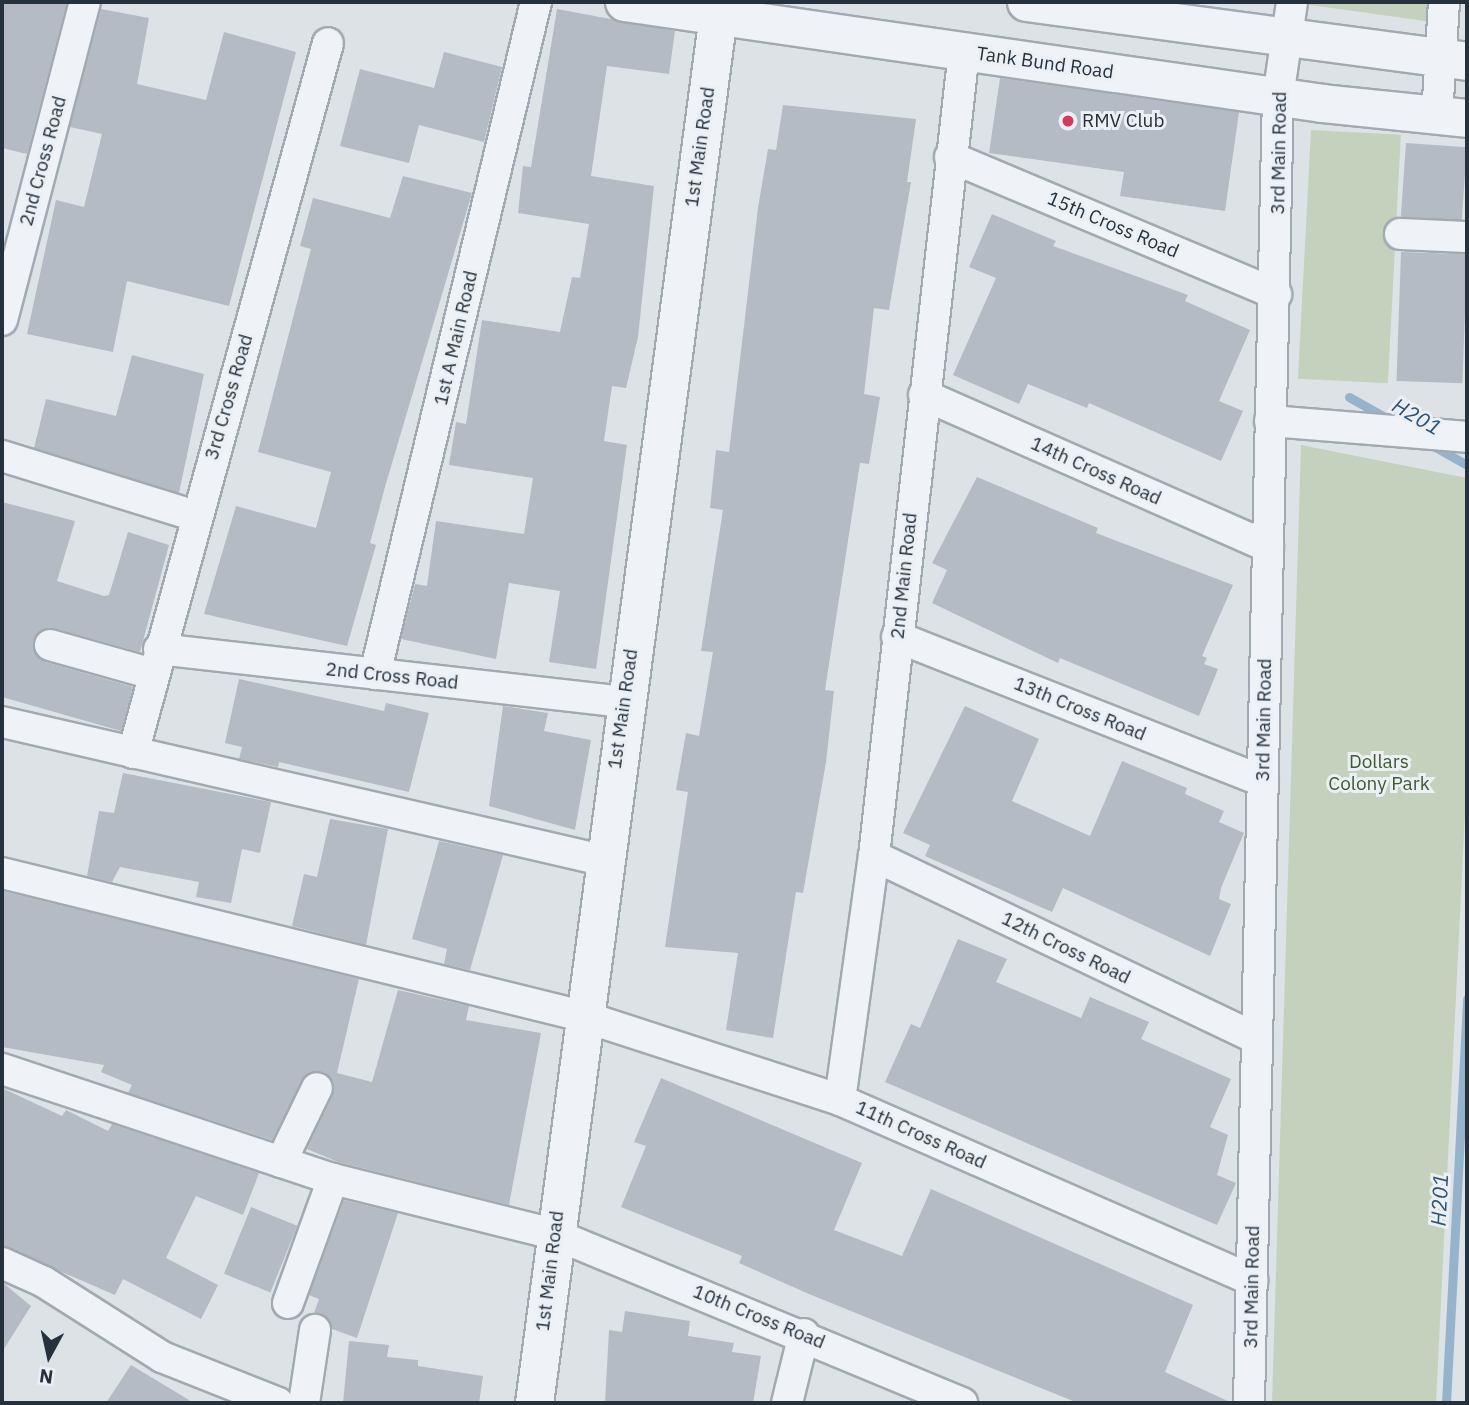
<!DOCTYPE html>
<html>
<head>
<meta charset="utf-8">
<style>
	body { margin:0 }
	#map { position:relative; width:1469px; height:1405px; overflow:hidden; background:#dde2e7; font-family:"IBM Plex Sans",sans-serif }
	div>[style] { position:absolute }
	.green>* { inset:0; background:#c4d2bd; transform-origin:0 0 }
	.stream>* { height:9px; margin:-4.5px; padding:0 4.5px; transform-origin:4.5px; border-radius:4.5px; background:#95b3ca }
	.building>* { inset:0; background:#b4bbc4; transform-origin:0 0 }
	.roads { filter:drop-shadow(2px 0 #a2a9b1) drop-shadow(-2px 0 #a2a9b1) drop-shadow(0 2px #a2a9b1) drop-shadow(0 -2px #a2a9b1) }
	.minor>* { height:30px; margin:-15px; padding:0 15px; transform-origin:15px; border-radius:15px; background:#eff2f6 }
	.tertiary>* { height:37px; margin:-18.5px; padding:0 18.5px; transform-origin:18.5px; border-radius:18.5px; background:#eff2f6 }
	.dots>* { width:19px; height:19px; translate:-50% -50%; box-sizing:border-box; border:4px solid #ecf0f5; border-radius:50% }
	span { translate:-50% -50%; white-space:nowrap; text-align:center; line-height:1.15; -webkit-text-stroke:6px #ecf0f5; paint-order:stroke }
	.street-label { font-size:19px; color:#26313e }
	.poi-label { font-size:19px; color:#26313e }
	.left { translate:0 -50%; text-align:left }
	.park-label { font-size:19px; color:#3d5b32 }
	.water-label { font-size:21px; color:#2e5374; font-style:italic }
	.frame { position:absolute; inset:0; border:4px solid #26313e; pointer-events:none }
	.north { position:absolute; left:14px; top:1321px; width:70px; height:70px; -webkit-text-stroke:5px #ecf0f5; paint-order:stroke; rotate:188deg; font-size:19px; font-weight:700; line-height:28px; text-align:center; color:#26313e }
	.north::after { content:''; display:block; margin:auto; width:24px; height:32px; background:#26313e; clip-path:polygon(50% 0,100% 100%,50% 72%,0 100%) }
</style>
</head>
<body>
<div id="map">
	<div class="green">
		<div style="clip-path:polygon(1433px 2px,1432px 22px,1303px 4px,1303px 2px)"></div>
		<div style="left:1311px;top:130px;width:90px;height:249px;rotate:3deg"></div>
		<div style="clip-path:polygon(1301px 445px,1467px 478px,1467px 772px,1436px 1403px,1272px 1403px)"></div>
	</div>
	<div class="stream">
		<div style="left:1349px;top:397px;width:47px;rotate:29.3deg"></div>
		<div style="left:1432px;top:445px;width:40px;rotate:29.7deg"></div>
		<div style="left:1446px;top:1403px;width:405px;rotate:-87deg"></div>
	</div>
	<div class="building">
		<div style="clip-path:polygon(2px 2px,67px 2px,27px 154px,2px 148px)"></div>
		<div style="clip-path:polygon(101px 9px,149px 18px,137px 84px,206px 100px,224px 32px,296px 52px,229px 306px,127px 281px,113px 352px,27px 334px,56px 200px,84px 207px,102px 134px,70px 127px)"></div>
		<div style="clip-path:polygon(557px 9px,675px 31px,669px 74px,607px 66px,591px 176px,654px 186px,638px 337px,626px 388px,612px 386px,604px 441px,627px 445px,596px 669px,549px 662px,560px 591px,509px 583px,496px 659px,401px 639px,415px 584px,427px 586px,436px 521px,524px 534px,533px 478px,449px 465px,456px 422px,466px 424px,482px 320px,560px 332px,572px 277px,580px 278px,589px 224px,518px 213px,523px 166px,531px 167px)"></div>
		<div style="clip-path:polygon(444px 52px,502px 67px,484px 142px,419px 125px,409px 163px,340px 146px,360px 69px,434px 88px)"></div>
		<div style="clip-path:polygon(1000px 78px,1239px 112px,1225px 211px,1120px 196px,1124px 172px,989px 153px)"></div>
		<div style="clip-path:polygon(783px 105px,916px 119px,907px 182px,911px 182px,889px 310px,874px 308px,864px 394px,880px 397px,869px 464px,860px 463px,825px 690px,834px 691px,826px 762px,803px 893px,796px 892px,773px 1038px,726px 1030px,738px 953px,665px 947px,688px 792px,676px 790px,686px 733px,699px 736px,713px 652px,701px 651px,723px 510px,710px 508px,716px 450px,729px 452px,758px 208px,768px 149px,776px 150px)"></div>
		<div style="left:1406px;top:143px;width:61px;height:74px;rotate:4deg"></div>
		<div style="clip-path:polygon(403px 176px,472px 193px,385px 487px,370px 543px,376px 545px,347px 646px,204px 614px,236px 506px,316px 528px,331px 472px,258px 452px,311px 249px,300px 246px,313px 198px,390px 218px)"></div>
		<div style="clip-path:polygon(992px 214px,1056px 241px,1053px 246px,1188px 295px,1185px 301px,1250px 330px,1219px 401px,1243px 411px,1221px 461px,1089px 403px,1087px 408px,1028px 384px,1019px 404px,953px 375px,996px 278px,969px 267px)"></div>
		<div style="left:1401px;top:252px;width:66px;height:129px;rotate:2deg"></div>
		<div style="clip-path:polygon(132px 355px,204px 374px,179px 493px,34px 448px,46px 399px,116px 416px)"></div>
		<div style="clip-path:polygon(977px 477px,1098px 528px,1096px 533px,1233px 585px,1202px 656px,1207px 658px,1204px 664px,1218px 669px,1199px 716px,1060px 658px,1058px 663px,932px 603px,947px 570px,932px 563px)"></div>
		<div style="clip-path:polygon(2px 502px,75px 521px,57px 581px,104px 596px,109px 595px,128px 532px,169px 545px,140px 652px,54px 628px,38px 632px,33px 641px,45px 662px,133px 687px,121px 731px,2px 697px)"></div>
		<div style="clip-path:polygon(239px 679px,384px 711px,386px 703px,429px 713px,409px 792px,279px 762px,278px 767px,239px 759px,242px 747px,225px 743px)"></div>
		<div style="clip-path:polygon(503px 706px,548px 713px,544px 731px,591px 740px,575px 830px,489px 806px)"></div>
		<div style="clip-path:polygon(965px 706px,1039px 739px,1012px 801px,1090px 836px,1122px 761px,1187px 788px,1185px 794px,1224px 811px,1219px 822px,1244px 833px,1221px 888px,1219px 899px,1231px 904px,1210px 956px,1063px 888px,1052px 912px,925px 856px,930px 845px,903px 833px)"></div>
		<div style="clip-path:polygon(123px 773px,271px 802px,260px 853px,242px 849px,231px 903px,196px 897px,199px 882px,120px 867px,112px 882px,87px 876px,99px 811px,114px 813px)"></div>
		<div style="clip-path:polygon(330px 819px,388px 829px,366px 945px,292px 926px,304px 874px,317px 877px)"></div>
		<div style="clip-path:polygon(439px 841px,503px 855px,470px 970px,444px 964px,447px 949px,412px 939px)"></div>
		<div style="clip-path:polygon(2px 891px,359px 979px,337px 1073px,372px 1082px,398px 990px,469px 1006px,466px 1020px,541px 1033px,509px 1205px,338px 1162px,307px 1149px,333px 1095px,332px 1079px,324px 1072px,308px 1073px,302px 1080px,272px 1140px,128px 1093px,132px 1085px,101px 1072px,104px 1065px,2px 1047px)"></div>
		<div style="clip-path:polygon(958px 939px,1007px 959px,996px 982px,1081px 1018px,1090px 997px,1149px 1022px,1141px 1039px,1231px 1079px,1210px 1127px,1228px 1135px,1217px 1175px,1236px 1183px,1217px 1225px,885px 1082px,911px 1024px,920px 1028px)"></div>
		<div style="clip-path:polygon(661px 1078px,862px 1163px,834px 1230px,902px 1256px,931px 1189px,1193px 1305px,1165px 1372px,1232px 1403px,1078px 1403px,809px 1294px,739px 1263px,742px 1256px,621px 1207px,646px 1146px,634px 1142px)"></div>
		<div style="clip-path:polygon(2px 1088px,62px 1116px,66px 1110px,108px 1131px,112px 1124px,259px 1173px,243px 1215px,196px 1196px,166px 1258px,218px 1285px,201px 1319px,123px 1279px,115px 1295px,2px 1246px)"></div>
		<div style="clip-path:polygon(344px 1200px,398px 1213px,357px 1338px,332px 1329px,326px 1317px,314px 1313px,319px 1299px,309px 1295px)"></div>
		<div style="left:251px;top:1207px;width:50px;height:72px;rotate:22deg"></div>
		<div style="clip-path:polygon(2px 1282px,31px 1306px,2px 1352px)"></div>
		<div style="clip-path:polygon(625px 1311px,690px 1321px,688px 1336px,734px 1343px,732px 1352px,761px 1356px,753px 1403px,605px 1403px,609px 1330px,622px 1332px)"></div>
		<div style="clip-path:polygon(349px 1341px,389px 1345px,387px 1357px,418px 1360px,418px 1366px,483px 1376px,479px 1403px,343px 1403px)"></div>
		<div style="clip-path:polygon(131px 1365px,194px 1403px,106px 1403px)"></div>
	</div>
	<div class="roads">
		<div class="minor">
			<div style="left:1437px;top:116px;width:114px;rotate:-86.5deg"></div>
			<div style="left:950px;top:157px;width:354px;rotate:22.8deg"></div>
			<div style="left:1400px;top:234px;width:67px;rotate:2.6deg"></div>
			<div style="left:2px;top:320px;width:329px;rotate:-75.4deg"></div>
			<div style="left:924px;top:395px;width:376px;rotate:23.8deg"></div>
			<div style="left:1270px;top:421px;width:198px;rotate:4.6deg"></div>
			<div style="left:2px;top:456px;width:203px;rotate:17.2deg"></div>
			<div style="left:897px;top:637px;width:393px;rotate:21.5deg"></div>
			<div style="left:50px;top:645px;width:107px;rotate:15.7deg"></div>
			<div style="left:159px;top:649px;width:468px;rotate:6.5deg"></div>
			<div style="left:375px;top:674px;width:691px;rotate:-76.53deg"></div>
			<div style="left:2px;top:722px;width:616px;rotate:12.95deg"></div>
			<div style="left:133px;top:753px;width:736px;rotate:-74.64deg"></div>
			<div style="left:874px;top:856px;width:424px;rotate:25.5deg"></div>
			<div style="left:2px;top:873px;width:597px;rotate:13.85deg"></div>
			<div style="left:582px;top:1016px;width:271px;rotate:18deg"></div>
			<div style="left:840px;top:1100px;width:450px;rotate:23.6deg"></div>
			<div style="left:2px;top:1069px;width:349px;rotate:18.4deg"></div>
			<div style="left:333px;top:1179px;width:228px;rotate:14deg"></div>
			<div style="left:554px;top:1234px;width:442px;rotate:22.5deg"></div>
			<div style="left:840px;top:1100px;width:246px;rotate:-82.1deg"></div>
			<div style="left:874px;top:856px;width:810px;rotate:-83.62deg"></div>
			<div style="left:281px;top:1162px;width:82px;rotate:-64.1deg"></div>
			<div style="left:2px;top:1263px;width:46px;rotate:24.3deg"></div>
			<div style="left:44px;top:1282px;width:140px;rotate:32.4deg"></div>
			<div style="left:162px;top:1357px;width:125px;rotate:21.6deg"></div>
			<div style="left:288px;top:1303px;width:132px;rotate:-70.1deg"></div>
			<div style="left:304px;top:1403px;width:74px;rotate:-81.4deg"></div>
			<div style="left:787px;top:1403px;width:71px;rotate:-76.2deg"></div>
			<div style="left:1249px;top:1403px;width:1306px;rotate:-88.73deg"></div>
			<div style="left:1278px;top:97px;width:96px;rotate:-81.6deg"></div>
		</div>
		<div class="tertiary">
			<div style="left:624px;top:2px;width:705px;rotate:8.23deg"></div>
			<div style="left:1322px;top:103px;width:146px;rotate:5.9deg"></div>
			<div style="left:1026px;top:2px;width:445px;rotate:7.6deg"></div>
			<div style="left:534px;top:1403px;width:1400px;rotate:-82.45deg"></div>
		</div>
	</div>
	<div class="dots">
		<div style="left:1068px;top:121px;background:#d43a5d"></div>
	</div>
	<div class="street-label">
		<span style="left:1045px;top:63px;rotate:8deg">Tank Bund Road</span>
		<span style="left:700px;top:147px;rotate:-82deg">1st Main Road</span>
		<span style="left:1279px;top:153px;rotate:-89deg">3rd Main Road</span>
		<span style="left:43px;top:161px;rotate:-75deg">2nd Cross Road</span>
		<span style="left:1113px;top:225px;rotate:23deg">15th Cross Road</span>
		<span style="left:456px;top:338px;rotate:-77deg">1st A Main Road</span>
		<span style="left:229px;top:397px;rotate:-74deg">3rd Cross Road</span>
		<span style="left:1096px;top:471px;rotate:24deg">14th Cross Road</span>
		<span style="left:904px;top:576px;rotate:-84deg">2nd Main Road</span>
		<span style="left:392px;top:676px;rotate:6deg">2nd Cross Road</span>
		<span style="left:623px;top:709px;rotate:-82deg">1st Main Road</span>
		<span style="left:1080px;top:709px;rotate:22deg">13th Cross Road</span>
		<span style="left:1264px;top:720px;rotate:-89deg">3rd Main Road</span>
		<span style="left:1066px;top:948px;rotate:26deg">12th Cross Road</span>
		<span style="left:921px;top:1135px;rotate:24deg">11th Cross Road</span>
		<span style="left:550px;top:1271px;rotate:-83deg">1st Main Road</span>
		<span style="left:1252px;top:1287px;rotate:-89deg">3rd Main Road</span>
		<span style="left:759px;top:1317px;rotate:22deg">10th Cross Road</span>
	</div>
	<div class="poi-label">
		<span class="left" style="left:1082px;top:121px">RMV Club</span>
	</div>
	<div class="park-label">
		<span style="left:1379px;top:773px">Dollars<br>Colony Park</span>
	</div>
	<div class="water-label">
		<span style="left:1417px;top:416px;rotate:30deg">H201</span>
		<span style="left:1439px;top:1200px;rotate:-87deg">H201</span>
	</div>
	<div class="frame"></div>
	<div class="north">N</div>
</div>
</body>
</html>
